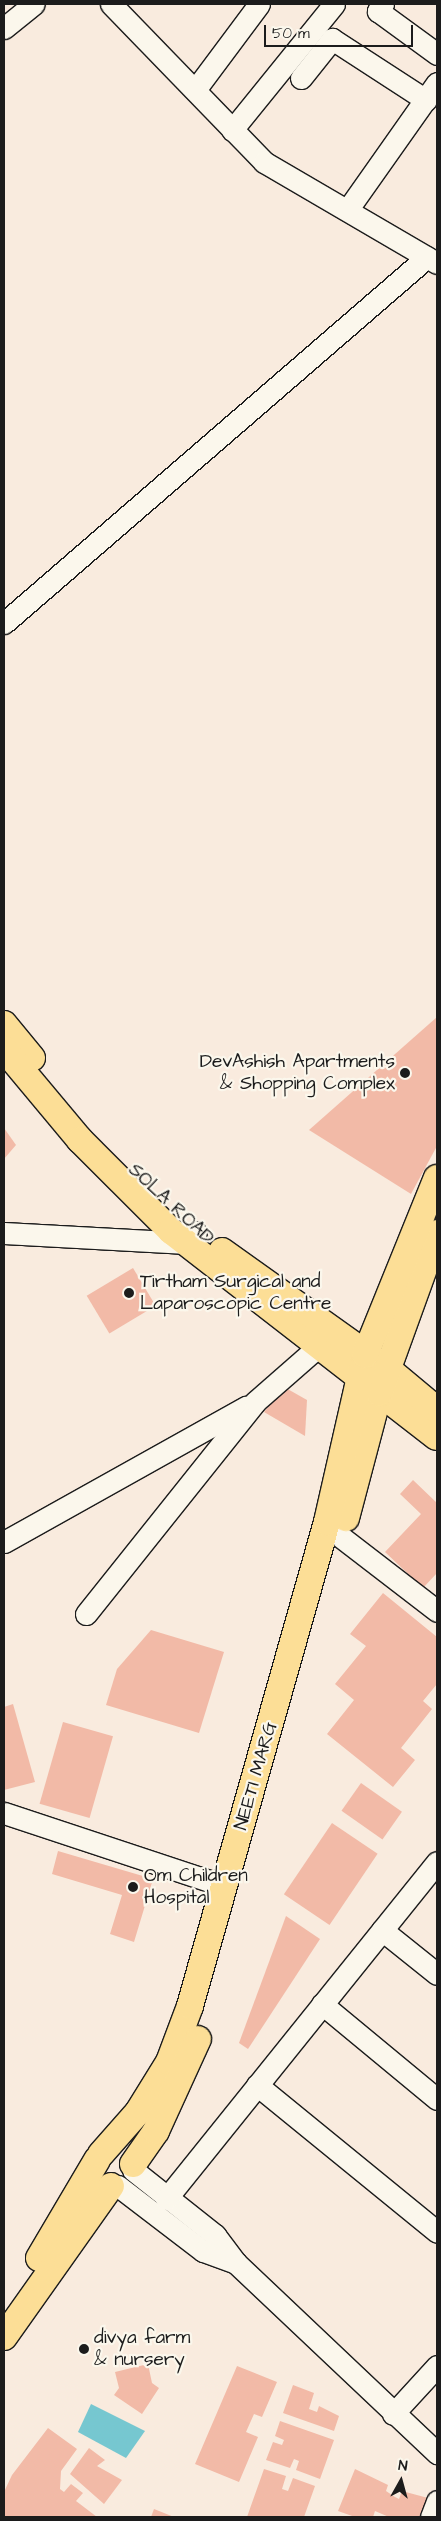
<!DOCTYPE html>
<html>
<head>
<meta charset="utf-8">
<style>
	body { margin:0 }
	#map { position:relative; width:441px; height:2521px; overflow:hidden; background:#f9ebde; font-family:"Architects Daughter",sans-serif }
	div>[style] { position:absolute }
	.water>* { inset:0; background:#76c7d0 }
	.building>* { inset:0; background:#f2baa7; transform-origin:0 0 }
	.roads { filter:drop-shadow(1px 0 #1c1c1c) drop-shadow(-1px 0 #1c1c1c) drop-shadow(0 1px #1c1c1c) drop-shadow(0 -1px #1c1c1c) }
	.minor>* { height:21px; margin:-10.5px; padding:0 10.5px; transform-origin:10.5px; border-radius:10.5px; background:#fbf7ec }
	.major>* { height:26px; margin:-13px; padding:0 13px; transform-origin:13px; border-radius:13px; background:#fcde96 }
	.dots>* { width:14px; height:14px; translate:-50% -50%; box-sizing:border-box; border:2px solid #fbf7ec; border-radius:50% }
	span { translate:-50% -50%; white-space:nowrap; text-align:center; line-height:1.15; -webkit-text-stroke:4.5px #fbf7ec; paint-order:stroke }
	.poi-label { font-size:19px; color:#1c1c1c }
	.right { translate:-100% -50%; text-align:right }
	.left { translate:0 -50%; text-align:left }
	.street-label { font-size:19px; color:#1c1c1c }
	.frame { position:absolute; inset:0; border:5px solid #1c1c1c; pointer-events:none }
	.north { position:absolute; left:376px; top:2456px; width:50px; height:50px; -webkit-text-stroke:4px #fbf7ec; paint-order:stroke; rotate:7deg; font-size:14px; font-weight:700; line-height:20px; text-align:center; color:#1c1c1c }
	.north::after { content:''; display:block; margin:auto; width:18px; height:22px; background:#1c1c1c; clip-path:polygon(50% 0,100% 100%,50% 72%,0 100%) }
	.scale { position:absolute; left:264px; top:25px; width:149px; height:22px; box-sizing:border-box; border:2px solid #1c1c1c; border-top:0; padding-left:6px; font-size:15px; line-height:18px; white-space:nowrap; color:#1c1c1c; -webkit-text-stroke:4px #fbf7ec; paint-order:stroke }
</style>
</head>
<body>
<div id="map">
	<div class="water">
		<div style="clip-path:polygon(91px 2404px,145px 2431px,126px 2458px,78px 2432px)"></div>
	</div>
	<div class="building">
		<div style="clip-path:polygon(437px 1017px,437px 1146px,411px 1194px,309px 1130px)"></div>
		<div style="clip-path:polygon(4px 1128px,16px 1145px,4px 1159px)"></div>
		<div style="left:133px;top:1268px;width:44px;height:54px;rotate:59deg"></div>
		<div style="clip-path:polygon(284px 1387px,307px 1400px,305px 1436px,264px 1412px)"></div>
		<div style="clip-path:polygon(413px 1480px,437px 1503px,437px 1573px,423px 1588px,385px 1552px,421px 1514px,400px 1494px)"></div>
		<div style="clip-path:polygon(383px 1593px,437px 1637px,437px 1684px,423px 1701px,432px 1709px,401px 1748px,415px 1760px,393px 1787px,327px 1734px,354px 1700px,335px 1684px,366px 1646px,350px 1634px)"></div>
		<div style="clip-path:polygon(151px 1630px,224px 1652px,199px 1733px,106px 1705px,117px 1669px)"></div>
		<div style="clip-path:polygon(13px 1704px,35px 1782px,4px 1790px,4px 1707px)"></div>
		<div style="left:63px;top:1722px;width:52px;height:85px;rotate:16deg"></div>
		<div style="left:361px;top:1783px;width:50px;height:34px;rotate:35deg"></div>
		<div style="left:332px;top:1823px;width:55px;height:86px;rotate:34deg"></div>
		<div style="clip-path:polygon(58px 1851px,153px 1879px,134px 1942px,110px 1934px,122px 1895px,52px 1874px)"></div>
		<div style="clip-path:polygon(286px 1916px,320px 1939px,248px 2049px,239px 2043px)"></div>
		<div style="clip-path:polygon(148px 2364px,152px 2383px,159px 2388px,142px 2414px,114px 2395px,119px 2388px,115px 2372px)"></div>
		<div style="clip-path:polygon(237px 2366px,277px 2382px,262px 2417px,254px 2414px,246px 2432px,258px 2437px,239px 2482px,195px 2464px)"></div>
		<div style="clip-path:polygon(293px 2385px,314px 2393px,309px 2409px,317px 2412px,319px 2406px,339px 2416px,334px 2431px,283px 2413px)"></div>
		<div style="clip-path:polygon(280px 2421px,334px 2440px,320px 2479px,296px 2470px,299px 2461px,294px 2459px,290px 2468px,266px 2460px,273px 2442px,282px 2445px,284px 2440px,275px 2436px)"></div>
		<div style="clip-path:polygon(48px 2428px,77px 2449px,61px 2471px,60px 2489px,64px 2492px,71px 2484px,83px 2493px,76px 2501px,97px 2517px,4px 2517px,4px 2492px,12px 2475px)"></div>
		<div style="clip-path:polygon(89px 2448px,105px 2460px,97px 2466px,122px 2480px,104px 2504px,70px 2474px)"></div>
		<div style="clip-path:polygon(264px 2469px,286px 2476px,282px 2489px,288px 2491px,293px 2478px,315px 2486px,304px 2517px,247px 2517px)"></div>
		<div style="clip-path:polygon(355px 2469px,388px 2485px,386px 2491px,395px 2497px,399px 2499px,402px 2491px,428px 2498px,419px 2517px,389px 2517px,375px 2511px,373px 2517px,355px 2517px,338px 2511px)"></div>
		<div style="clip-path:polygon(154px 2509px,174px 2517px,151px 2517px)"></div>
	</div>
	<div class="roads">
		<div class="minor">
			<div style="left:111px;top:4px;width:220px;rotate:45.9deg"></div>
			<div style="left:264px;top:162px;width:200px;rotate:30.3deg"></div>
			<div style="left:383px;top:4px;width:9px;rotate:126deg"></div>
			<div style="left:378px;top:11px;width:73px;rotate:36.1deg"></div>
			<div style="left:4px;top:28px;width:38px;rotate:-39deg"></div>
			<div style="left:301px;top:78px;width:50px;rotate:-51.5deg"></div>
			<div style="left:332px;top:39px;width:112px;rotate:33deg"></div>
			<div style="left:195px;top:90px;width:107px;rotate:-53.3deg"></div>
			<div style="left:232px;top:130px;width:162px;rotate:-51deg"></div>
			<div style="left:348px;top:209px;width:154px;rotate:-54.8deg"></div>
			<div style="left:4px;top:623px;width:559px;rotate:-40.87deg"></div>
			<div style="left:4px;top:1233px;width:183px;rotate:3.1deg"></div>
			<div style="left:187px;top:1243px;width:14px;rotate:-51deg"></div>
			<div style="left:341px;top:1537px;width:121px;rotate:37.6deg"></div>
			<div style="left:4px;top:1542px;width:277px;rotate:-29.2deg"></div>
			<div style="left:86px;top:1614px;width:271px;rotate:-51.4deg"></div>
			<div style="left:255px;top:1402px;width:86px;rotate:-41.2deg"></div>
			<div style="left:4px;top:1813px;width:233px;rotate:18.3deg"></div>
			<div style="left:382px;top:1930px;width:70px;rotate:38.7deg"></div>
			<div style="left:322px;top:2004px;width:149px;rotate:39.6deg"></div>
			<div style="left:257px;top:2085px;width:232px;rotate:39.2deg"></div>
			<div style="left:133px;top:2170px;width:105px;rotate:38.4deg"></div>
			<div style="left:215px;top:2235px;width:35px;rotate:53deg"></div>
			<div style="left:236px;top:2263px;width:277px;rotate:43.4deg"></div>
			<div style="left:118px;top:2186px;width:107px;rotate:37.4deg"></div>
			<div style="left:203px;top:2251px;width:35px;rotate:20deg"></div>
			<div style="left:166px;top:2199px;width:432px;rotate:-51.2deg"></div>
			<div style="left:393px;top:2414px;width:65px;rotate:-47.5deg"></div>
			<div style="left:431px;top:2517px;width:17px;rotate:-69deg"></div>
		</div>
		<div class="major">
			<div style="left:4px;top:1024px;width:44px;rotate:50.5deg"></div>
			<div style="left:4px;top:1049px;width:119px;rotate:50.1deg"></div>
			<div style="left:80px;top:1140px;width:129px;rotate:45deg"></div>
			<div style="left:171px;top:1231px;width:336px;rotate:37.8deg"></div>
			<div style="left:222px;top:1251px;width:205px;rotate:35.5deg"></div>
			<div style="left:389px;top:1370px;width:62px;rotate:39.8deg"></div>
			<div style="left:346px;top:1518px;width:129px;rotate:-75.2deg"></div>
			<div style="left:379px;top:1393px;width:170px;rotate:-70.1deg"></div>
			<div style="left:101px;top:2154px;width:56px;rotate:-48.6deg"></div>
			<div style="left:138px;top:2112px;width:59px;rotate:-58.2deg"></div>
			<div style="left:169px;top:2062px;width:60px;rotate:-69.4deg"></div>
			<div style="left:190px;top:2006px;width:503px;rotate:-74.2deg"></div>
			<div style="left:327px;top:1522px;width:171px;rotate:-77.2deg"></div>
			<div style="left:365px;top:1355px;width:191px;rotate:-67.9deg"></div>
			<div style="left:133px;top:2164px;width:40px;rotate:-55.1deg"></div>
			<div style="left:156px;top:2131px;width:101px;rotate:-65.5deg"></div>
			<div style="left:39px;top:2258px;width:114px;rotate:-59.4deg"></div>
			<div style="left:4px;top:2337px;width:185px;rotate:-54.7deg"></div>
		</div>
	</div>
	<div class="dots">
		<div style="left:405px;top:1073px;background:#1c1c1c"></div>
		<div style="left:129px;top:1293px;background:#1c1c1c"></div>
		<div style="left:133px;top:1887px;background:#1c1c1c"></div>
		<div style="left:84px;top:2349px;background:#1c1c1c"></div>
	</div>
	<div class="poi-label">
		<span class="right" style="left:395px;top:1073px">DevAshish Apartments<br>&amp; Shopping Complex</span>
		<span class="left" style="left:140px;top:1293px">Tirtham Surgical and<br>Laparoscopic Centre</span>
		<span class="left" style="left:144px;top:1887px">Om Children<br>Hospital</span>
		<span class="left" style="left:94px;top:2349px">divya farm<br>&amp; nursery</span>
	</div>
	<div class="street-label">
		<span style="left:171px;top:1204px;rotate:43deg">SOLA ROAD</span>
		<span style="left:256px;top:1776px;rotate:-74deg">NEETI MARG</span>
	</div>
	<div class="frame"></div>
	<div class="north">N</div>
	<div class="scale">50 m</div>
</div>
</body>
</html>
